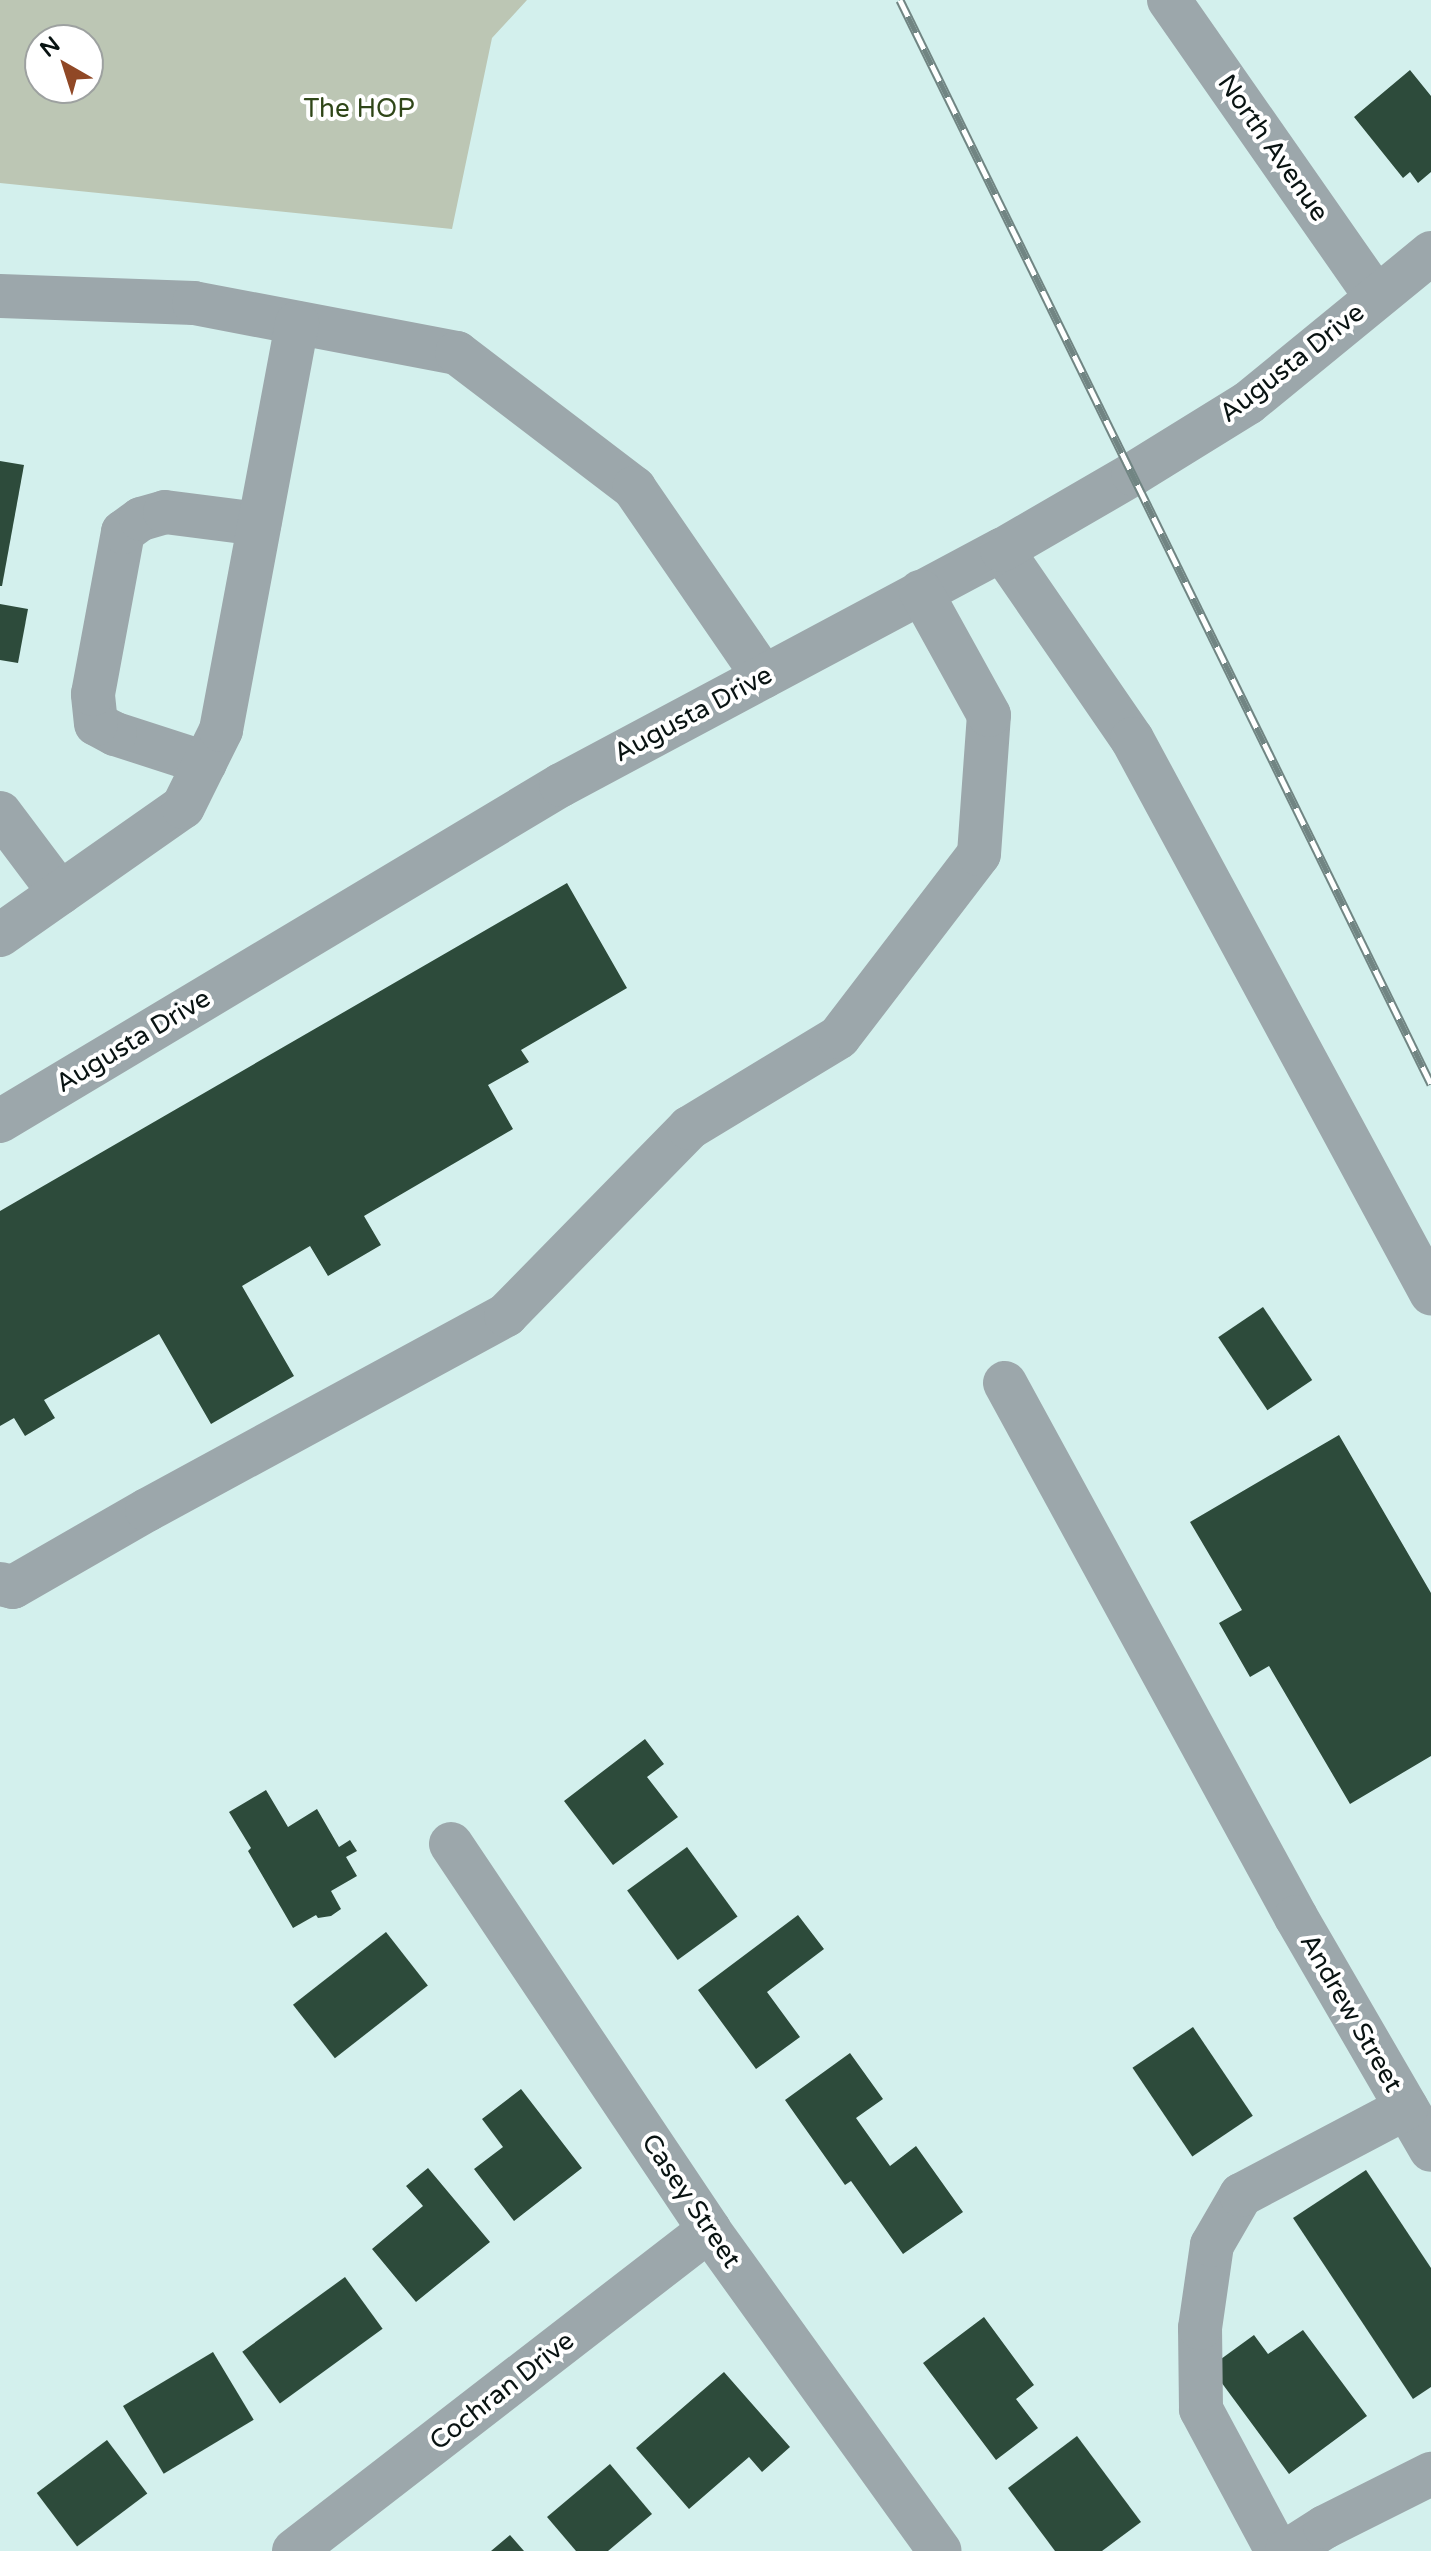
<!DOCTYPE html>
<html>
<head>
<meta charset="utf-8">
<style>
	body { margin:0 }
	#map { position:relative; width:1431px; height:2551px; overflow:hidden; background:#d3f0ed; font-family:"Varela Round",sans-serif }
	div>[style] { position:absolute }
	.green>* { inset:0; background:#bcc6b4 }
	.building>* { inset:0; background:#2d4b3b; transform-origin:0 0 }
	.minor>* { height:44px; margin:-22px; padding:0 22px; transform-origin:22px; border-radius:22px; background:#9ca7ab }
	.rail>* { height:9px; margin-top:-4.5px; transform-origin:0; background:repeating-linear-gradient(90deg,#fff 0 18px,#718583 0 36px); box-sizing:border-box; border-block:2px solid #718583 }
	span { translate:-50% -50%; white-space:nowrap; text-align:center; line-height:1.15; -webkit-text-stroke:8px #fff; paint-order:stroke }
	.park-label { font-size:26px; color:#2f4618 }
	.street-label { font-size:26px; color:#091312 }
	.north { position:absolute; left:24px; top:24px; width:80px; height:80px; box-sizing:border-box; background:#fff; border:2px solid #9da1a0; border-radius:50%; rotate:321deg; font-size:22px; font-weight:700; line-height:32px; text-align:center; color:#091312 }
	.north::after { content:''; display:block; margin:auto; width:28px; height:36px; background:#904826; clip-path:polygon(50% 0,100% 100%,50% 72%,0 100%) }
</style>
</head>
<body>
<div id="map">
	<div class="green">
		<div style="clip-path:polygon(evenodd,0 0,527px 0,492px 38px,452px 229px,0 183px,0 0,40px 40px,88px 40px,88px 88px,40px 88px,40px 40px)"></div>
	</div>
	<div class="building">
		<div style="clip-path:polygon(1410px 70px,1431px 96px,1431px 172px,1418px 183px,1410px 172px,1403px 178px,1354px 117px)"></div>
		<div style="clip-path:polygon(0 461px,24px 465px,2px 586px,0 586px)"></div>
		<div style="clip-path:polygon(0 604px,28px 609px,18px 663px,0 660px)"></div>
		<div style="clip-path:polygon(567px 883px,627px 988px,521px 1050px,529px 1062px,488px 1085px,513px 1129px,364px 1216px,381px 1245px,328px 1276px,310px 1246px,242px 1286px,294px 1376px,211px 1424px,159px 1334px,44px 1400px,55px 1418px,25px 1436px,14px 1418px,0 1426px,0 1211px)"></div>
		<div style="left:1263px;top:1307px;width:88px;height:54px;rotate:56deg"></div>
		<div style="clip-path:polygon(1339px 1435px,1431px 1593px,1431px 1756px,1350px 1804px,1269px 1666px,1250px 1677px,1219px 1623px,1242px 1610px,1190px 1522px)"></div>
		<div style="clip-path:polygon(645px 1739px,664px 1764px,647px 1777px,678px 1817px,613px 1865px,564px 1801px)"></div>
		<div style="clip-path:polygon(266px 1790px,288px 1827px,317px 1809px,339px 1847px,350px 1840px,357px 1851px,346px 1857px,357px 1876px,331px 1891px,341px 1909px,331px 1916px,318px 1918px,316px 1915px,293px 1928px,248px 1851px,251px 1848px,229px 1812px)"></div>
		<div style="left:687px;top:1847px;width:86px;height:74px;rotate:54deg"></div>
		<div style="clip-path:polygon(798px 1915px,824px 1949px,767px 1992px,800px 2037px,756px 2069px,698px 1990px)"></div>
		<div style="left:386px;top:1932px;width:68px;height:118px;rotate:52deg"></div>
		<div style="left:1193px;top:2027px;width:107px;height:73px;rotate:56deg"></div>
		<div style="clip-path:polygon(850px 2053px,883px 2099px,856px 2118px,890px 2166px,916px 2146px,963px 2212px,903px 2254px,851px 2181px,845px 2185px,785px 2100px)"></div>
		<div style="clip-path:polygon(521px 2089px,582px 2168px,514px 2221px,474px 2169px,503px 2147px,482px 2119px)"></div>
		<div style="clip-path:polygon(428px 2168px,490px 2242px,416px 2302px,372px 2249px,423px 2206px,406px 2186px)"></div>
		<div style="clip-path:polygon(1366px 2170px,1431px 2268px,1431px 2387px,1413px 2399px,1293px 2218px)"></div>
		<div style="left:345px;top:2277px;width:64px;height:127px;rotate:54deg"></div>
		<div style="clip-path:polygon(984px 2317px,1034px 2385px,1016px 2399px,1038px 2428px,996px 2460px,923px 2363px)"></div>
		<div style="clip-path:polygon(1303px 2330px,1367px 2416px,1289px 2474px,1210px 2367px,1254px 2335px,1268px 2354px)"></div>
		<div style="left:213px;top:2352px;width:79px;height:105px;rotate:59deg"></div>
		<div style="clip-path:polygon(724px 2372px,790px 2447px,762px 2472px,749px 2457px,689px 2509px,636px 2448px)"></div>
		<div style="clip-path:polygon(1077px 2436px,1141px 2522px,1102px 2551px,1055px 2551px,1008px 2488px)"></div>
		<div style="left:107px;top:2440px;width:67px;height:88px;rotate:53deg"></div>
		<div style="clip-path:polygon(610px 2464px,652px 2514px,608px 2551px,576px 2551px,547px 2517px)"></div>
		<div style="clip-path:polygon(510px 2535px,524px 2551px,491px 2551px)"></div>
	</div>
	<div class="minor">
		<div style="left:1169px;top:0;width:362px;rotate:55.1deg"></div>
		<div style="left:0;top:296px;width:194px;rotate:2.1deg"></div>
		<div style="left:194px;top:303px;width:268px;rotate:10.8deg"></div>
		<div style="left:457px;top:353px;width:223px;rotate:37.3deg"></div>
		<div style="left:634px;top:488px;width:229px;rotate:55.5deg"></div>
		<div style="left:1002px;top:550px;width:229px;rotate:55.5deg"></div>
		<div style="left:1132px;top:739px;width:630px;rotate:61.64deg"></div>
		<div style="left:205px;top:763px;width:95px;rotate:-162.1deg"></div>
		<div style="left:115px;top:734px;width:21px;rotate:-152deg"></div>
		<div style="left:96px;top:724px;width:30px;rotate:-96deg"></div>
		<div style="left:93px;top:694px;width:165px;rotate:-79.5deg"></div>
		<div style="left:123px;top:532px;width:22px;rotate:-36deg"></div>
		<div style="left:141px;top:519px;width:25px;rotate:-16deg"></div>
		<div style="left:165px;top:512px;width:95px;rotate:7.3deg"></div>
		<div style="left:0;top:813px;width:100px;rotate:53.1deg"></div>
		<div style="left:0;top:935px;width:223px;rotate:-35deg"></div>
		<div style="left:183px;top:807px;width:86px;rotate:-63.7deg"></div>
		<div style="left:221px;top:730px;width:414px;rotate:-79.4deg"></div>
		<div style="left:0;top:1121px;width:654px;rotate:-30.92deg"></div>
		<div style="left:561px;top:785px;width:500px;rotate:-28.1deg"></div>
		<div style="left:1002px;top:550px;width:151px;rotate:-30.1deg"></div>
		<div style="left:1133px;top:474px;width:135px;rotate:-31.7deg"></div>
		<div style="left:1248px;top:403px;width:237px;rotate:-39.3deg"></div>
		<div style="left:1005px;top:1383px;width:608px;rotate:61.41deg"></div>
		<div style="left:1296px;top:1917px;width:269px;rotate:59.9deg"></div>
		<div style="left:0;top:1584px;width:13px;rotate:13deg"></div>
		<div style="left:13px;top:1587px;width:155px;rotate:-29.9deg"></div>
		<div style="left:147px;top:1510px;width:409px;rotate:-28.5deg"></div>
		<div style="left:506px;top:1315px;width:262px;rotate:-45.6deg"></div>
		<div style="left:689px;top:1128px;width:175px;rotate:-31.2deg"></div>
		<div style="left:839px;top:1037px;width:230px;rotate:-52.6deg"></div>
		<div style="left:979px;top:854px;width:139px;rotate:-85.9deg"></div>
		<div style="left:989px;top:715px;width:141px;rotate:-118.9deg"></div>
		<div style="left:451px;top:1844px;width:464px;rotate:56.2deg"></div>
		<div style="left:709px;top:2230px;width:395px;rotate:54.3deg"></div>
		<div style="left:294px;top:2551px;width:525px;rotate:-37.72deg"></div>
		<div style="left:1277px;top:2551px;width:161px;rotate:-118.2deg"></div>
		<div style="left:1201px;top:2409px;width:81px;rotate:-90.7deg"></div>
		<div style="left:1200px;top:2328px;width:84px;rotate:-81.8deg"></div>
		<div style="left:1212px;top:2245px;width:58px;rotate:-59.9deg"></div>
		<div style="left:1241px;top:2195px;width:187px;rotate:-27.8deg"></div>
		<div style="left:1287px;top:2551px;width:45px;rotate:-32.3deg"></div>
		<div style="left:1325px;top:2527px;width:119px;rotate:-26.6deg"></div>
	</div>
	<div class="rail">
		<div style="left:900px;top:0;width:1207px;rotate:63.9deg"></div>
	</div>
	<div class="park-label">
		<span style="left:359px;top:109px">The HOP</span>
	</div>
	<div class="street-label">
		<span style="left:1273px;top:148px;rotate:55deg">North Avenue</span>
		<span style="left:1292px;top:363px;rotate:-38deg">Augusta Drive</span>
		<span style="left:693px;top:714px;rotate:-28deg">Augusta Drive</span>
		<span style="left:133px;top:1041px;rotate:-31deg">Augusta Drive</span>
		<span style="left:1351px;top:2013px;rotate:60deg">Andrew Street</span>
		<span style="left:691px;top:2201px;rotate:56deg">Casey Street</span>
		<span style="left:502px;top:2391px;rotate:-38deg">Cochran Drive</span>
	</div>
	<div class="north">N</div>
</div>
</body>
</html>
